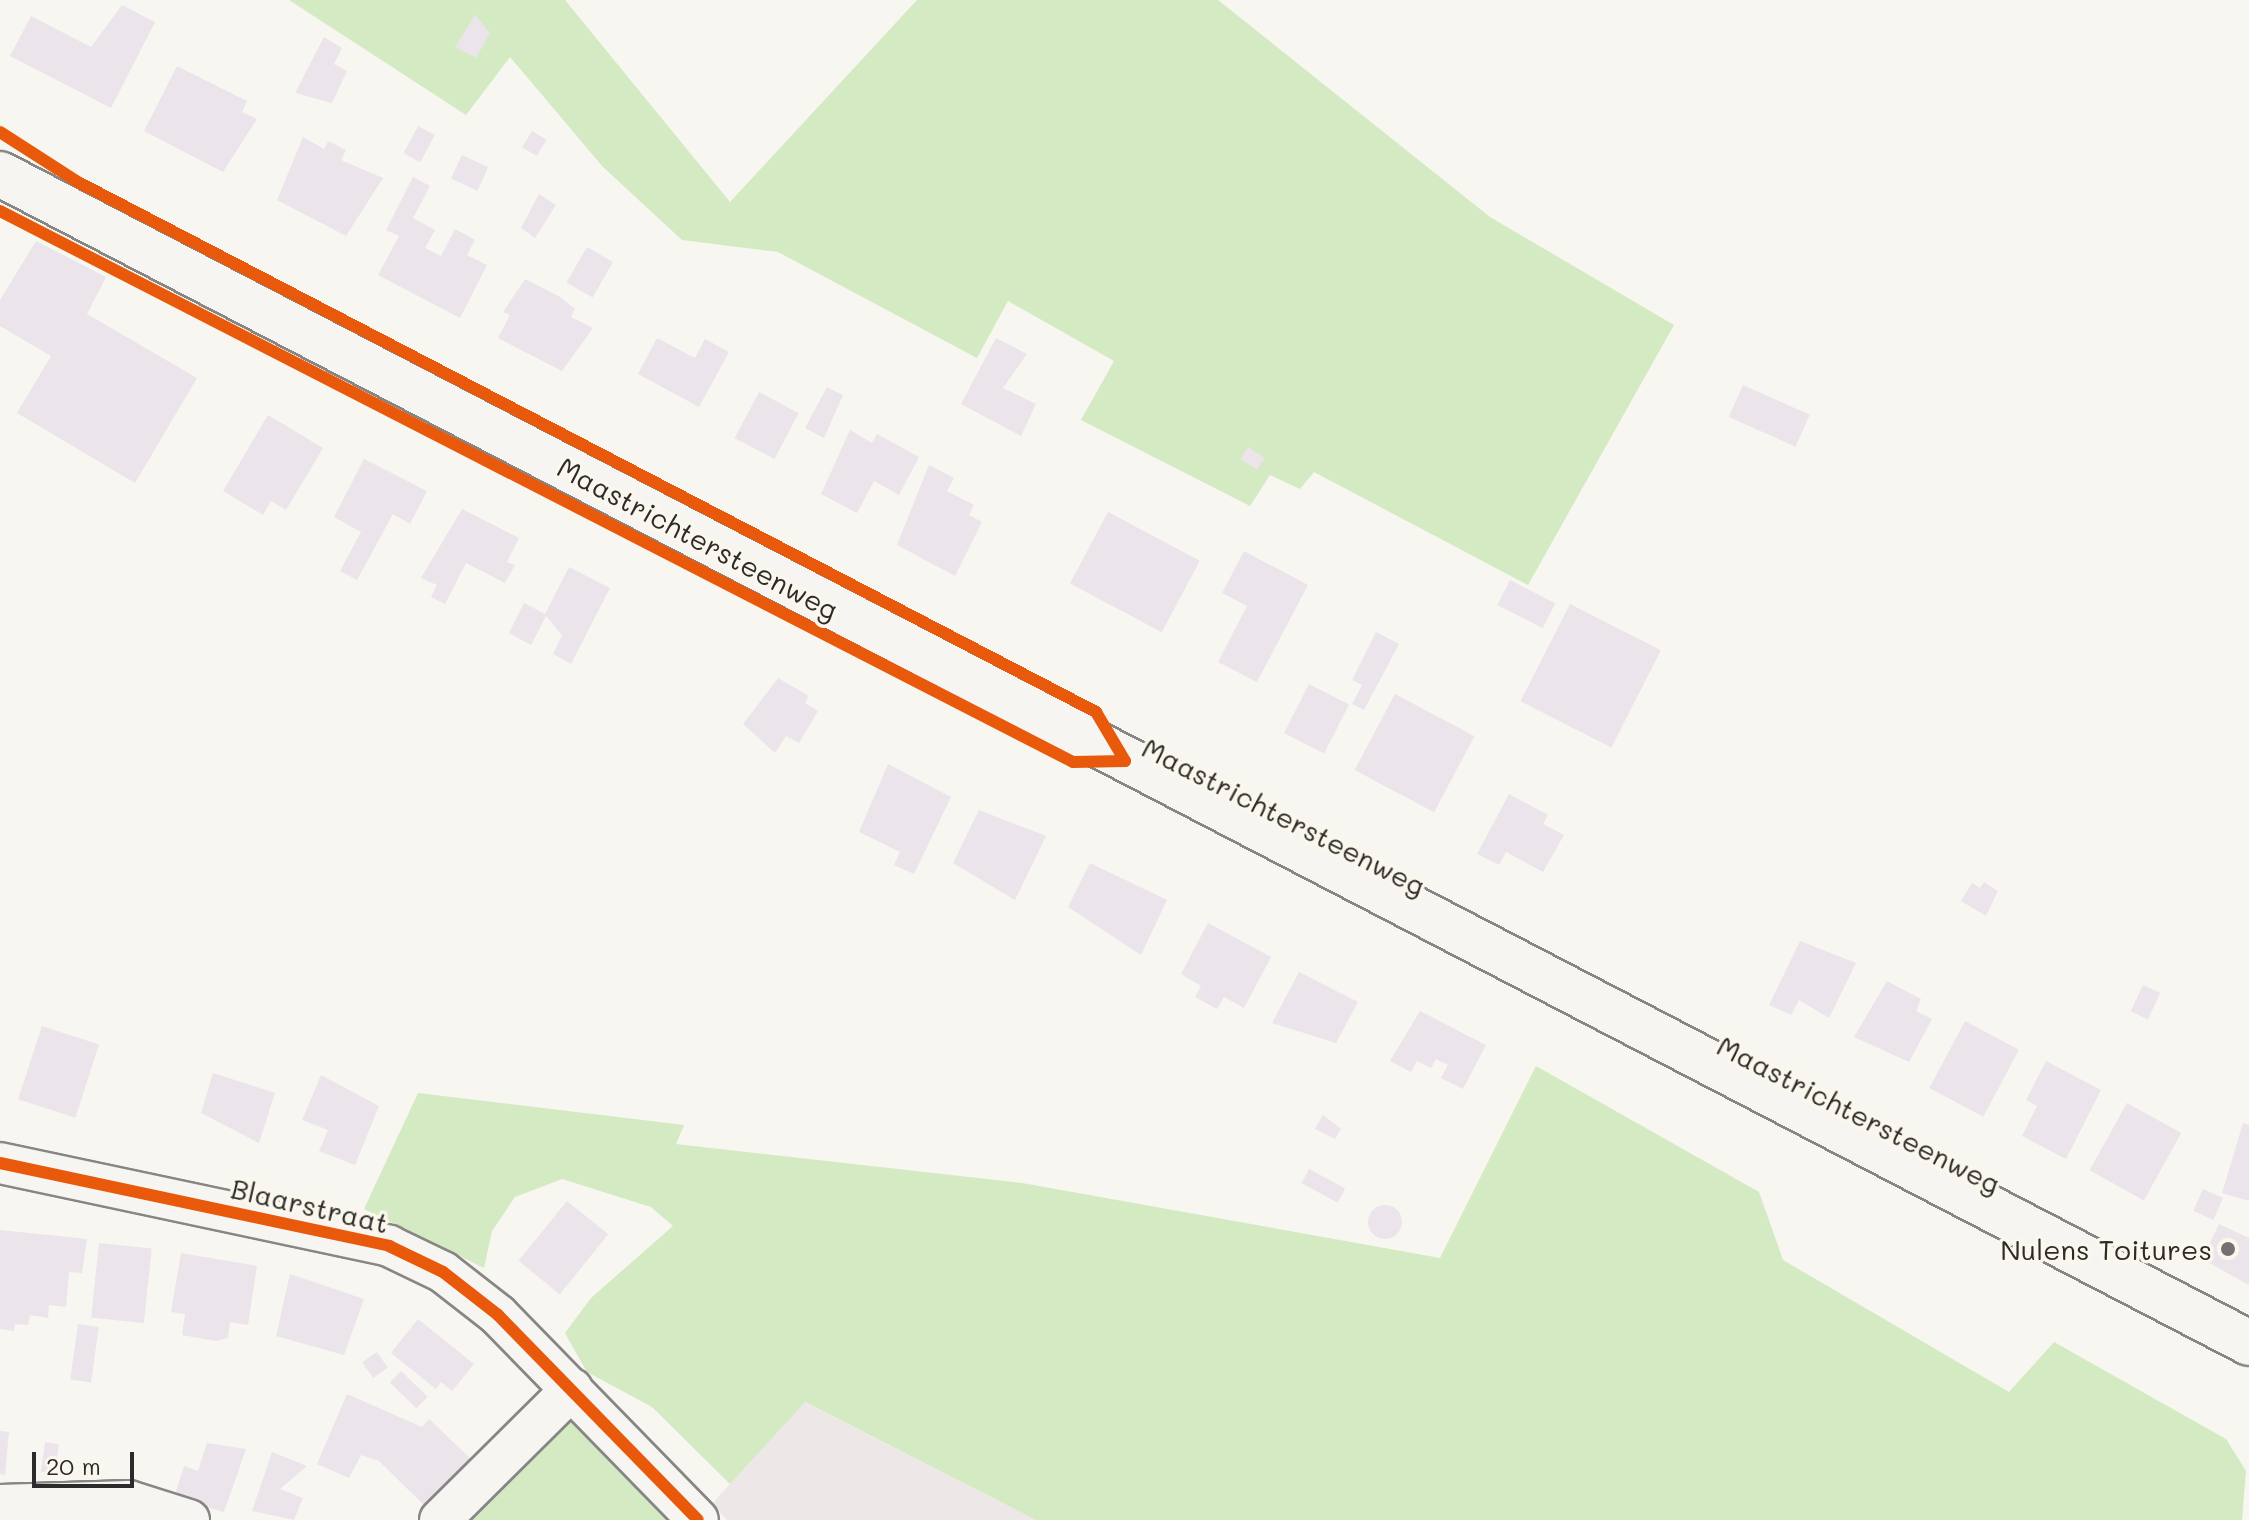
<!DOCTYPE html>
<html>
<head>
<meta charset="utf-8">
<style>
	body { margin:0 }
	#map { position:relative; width:2249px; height:1520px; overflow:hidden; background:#f8f6f0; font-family:Mali,sans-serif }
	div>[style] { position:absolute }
	.built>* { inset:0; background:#eee7e7 }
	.green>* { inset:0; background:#d3eac3 }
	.building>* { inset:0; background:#ebe4eb; transform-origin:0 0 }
	.round { border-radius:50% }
	.roads { filter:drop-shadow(2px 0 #878684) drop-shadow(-2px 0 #878684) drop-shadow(0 2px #878684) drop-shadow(0 -2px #878684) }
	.minor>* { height:40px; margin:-20px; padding:0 20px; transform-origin:20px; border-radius:20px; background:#f6f5f1 }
	.primary>* { height:44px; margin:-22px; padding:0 22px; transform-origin:22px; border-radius:22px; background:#f6f5f1 }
	.cycleway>* { height:12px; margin:-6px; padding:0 6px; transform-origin:6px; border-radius:6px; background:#e8590c }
	.dots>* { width:22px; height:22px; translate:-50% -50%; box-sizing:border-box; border:4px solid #fbf7ec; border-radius:50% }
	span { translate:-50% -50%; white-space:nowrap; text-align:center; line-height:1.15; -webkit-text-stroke:7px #fbf7ec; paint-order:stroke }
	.street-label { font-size:28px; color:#2b2b2b }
	.poi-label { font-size:28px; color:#2b2b2b }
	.right { translate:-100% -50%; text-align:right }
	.scale { position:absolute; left:32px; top:1452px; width:102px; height:36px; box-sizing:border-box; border:4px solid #2b2b2b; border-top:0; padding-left:10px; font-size:24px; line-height:28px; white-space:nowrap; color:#2b2b2b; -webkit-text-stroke:6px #fbf7ec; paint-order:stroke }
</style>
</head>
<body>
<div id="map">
	<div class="built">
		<div style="clip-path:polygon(804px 1402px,1036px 1520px,727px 1520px,712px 1504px)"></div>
	</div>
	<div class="green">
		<div style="clip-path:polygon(289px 0,565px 0,730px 202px,917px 0,1218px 0,1490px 217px,1674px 325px,1528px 585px,1314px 472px,1300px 489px,1270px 475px,1250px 506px,1081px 420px,1114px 361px,1008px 301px,977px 358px,778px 252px,682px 240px,603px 167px,510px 57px,466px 115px)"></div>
		<div style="clip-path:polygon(1536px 1066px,1759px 1192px,1783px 1260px,2009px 1392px,2054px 1342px,2226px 1439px,2246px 1471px,2242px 1520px,1036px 1520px,805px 1402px,730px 1484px,652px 1407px,587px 1372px,565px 1333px,591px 1298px,673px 1226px,651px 1207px,562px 1179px,515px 1197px,492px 1231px,484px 1268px,364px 1209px,418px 1093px,684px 1125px,676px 1144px,1022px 1183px,1440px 1258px)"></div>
		<div style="clip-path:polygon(570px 1416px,668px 1520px,459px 1520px)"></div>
	</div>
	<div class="building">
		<div style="clip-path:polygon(122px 5px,155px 22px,111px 108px,10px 56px,31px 16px,91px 47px)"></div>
		<div style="clip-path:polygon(475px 15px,490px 33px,476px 58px,455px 47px)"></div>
		<div style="clip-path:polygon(324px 37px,342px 48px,334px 64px,347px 71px,332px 103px,295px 93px)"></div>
		<div style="clip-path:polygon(177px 66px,247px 101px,242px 112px,257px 119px,223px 172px,144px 131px)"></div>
		<div style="left:418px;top:126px;width:19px;height:31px;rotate:28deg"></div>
		<div style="left:532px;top:131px;width:17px;height:19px;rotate:31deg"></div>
		<div style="clip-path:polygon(303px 137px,324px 149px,328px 141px,346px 150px,341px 160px,383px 178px,346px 236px,277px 200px)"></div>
		<div style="left:462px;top:155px;width:29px;height:26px;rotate:25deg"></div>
		<div style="clip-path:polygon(413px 177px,430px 186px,413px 218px,435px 230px,425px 248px,441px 256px,455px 229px,475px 240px,467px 255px,487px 265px,460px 318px,378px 275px,399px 236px,386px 230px)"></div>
		<div style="clip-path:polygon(539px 194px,556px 205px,535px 238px,521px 228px)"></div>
		<div style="clip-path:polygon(36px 241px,106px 277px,87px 314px,197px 378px,135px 483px,17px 413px,51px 356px,0 326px,0 300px)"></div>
		<div style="left:587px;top:247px;width:30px;height:41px;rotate:30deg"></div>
		<div style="clip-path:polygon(525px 279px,560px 297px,575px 309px,571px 317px,593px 328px,562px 371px,498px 338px,510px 315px,503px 312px)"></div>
		<div style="clip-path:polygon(657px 338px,695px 358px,705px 339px,729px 352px,699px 407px,638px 374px)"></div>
		<div style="clip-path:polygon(996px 338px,1027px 354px,1003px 388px,1036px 404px,1021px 436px,961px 404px)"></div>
		<div style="left:1743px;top:385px;width:73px;height:35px;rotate:24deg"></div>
		<div style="clip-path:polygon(827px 387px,843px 395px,824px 438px,805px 428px)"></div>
		<div style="left:759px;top:392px;width:45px;height:52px;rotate:28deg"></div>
		<div style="clip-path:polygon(268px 415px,323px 448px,286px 510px,271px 501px,263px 515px,223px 491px)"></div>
		<div style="clip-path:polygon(850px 430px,872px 443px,877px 434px,919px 457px,899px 495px,874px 481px,857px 513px,821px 494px)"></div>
		<div style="left:1248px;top:447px;width:20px;height:14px;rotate:33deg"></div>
		<div style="clip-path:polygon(364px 459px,427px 491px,410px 524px,393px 514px,357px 580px,340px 571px,361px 532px,334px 517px)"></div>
		<div style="clip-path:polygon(929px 465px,954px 478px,947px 491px,974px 505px,969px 515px,982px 522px,955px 576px,897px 545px)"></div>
		<div style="clip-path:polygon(462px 509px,519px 538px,507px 562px,515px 565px,505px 583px,466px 563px,445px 604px,431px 597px,437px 585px,421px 578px)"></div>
		<div style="left:1108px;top:512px;width:104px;height:81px;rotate:28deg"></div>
		<div style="clip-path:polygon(1244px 551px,1308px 585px,1257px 682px,1218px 662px,1247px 606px,1222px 593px)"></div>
		<div style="clip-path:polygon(569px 567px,610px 588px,571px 664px,553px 654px,562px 635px,546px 616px,531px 645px,509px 633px,524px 603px,545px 614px)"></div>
		<div style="left:1510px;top:580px;width:51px;height:28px;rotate:27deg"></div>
		<div style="left:1570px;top:604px;width:102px;height:109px;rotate:27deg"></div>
		<div style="clip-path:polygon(1376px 632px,1399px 644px,1364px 710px,1352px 704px,1362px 685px,1352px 680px)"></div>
		<div style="clip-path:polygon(778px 678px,809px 696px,805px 703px,818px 711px,799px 743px,786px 736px,775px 753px,743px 724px)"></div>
		<div style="left:1309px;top:684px;width:45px;height:55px;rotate:27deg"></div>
		<div style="left:1395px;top:694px;width:90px;height:86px;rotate:28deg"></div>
		<div style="clip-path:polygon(888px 764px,951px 797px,914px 874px,894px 865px,900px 852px,859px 832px)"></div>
		<div style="clip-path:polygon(1509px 794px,1548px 815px,1543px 824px,1564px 835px,1543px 872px,1506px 852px,1499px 865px,1477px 854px)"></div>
		<div style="clip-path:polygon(979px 810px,1046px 836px,1015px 900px,953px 863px)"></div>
		<div style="clip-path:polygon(1090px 863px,1167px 900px,1141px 955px,1068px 907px)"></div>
		<div style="clip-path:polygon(1984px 882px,1998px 891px,1986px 916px,1961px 901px,1972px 883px,1980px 888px)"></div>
		<div style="clip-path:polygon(1208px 923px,1271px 957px,1244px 1008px,1224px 997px,1217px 1009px,1195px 997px,1201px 986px,1181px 974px)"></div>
		<div style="clip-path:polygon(1800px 941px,1856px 963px,1829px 1018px,1799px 1000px,1791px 1015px,1769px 1005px)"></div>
		<div style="clip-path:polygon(1299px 972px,1358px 1002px,1336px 1043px,1272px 1023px)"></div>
		<div style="clip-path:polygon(1887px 981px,1921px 999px,1916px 1011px,1932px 1019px,1909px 1062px,1854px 1037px)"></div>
		<div style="left:2143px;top:985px;width:19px;height:29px;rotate:25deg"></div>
		<div style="clip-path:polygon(1420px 1011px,1486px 1045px,1463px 1089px,1441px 1078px,1448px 1065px,1436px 1059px,1431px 1068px,1417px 1061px,1411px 1072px,1390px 1061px)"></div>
		<div style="left:1965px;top:1021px;width:61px;height:76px;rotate:28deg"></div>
		<div style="left:42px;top:1026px;width:60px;height:77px;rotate:18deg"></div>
		<div style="clip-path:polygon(2046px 1061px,2101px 1090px,2066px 1159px,2022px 1136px,2037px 1106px,2026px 1100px)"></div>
		<div style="clip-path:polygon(213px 1073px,275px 1093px,259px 1143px,201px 1113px)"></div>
		<div style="clip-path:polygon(321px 1075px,379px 1106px,355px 1165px,319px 1151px,328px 1130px,302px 1120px)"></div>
		<div style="left:2127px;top:1103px;width:62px;height:77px;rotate:29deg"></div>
		<div style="clip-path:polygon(1323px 1115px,1341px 1129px,1335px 1139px,1315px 1129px)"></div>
		<div style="clip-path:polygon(2243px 1123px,2249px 1125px,2249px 1201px,2222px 1193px)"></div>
		<div style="left:1309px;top:1169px;width:41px;height:16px;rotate:28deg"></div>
		<div style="left:2203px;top:1189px;width:22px;height:24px;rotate:24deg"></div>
		<div style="left:567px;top:1201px;width:53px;height:77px;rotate:39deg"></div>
		<div class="round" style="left:1368px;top:1205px;width:34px;height:34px"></div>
		<div style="clip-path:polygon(2219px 1224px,2249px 1238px,2249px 1285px,2202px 1259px)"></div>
		<div style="clip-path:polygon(0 1230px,87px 1239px,82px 1273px,69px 1272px,66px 1307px,49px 1305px,48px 1318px,30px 1315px,28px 1325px,15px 1324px,14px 1331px,0 1329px)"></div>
		<div style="left:99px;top:1243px;width:53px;height:75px;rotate:6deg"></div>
		<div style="clip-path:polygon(181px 1253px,257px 1266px,248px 1325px,230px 1322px,228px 1338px,216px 1341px,182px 1335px,185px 1314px,171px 1312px)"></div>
		<div style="clip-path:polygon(290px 1274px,364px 1299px,344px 1355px,276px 1336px)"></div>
		<div style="clip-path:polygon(418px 1319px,474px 1364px,452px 1391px,441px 1382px,436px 1389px,391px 1353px)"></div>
		<div style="left:78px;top:1324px;width:21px;height:56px;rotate:8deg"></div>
		<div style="left:377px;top:1352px;width:19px;height:18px;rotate:55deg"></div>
		<div style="left:401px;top:1371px;width:37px;height:16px;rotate:44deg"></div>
		<div style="clip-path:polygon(347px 1394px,422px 1427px,429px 1419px,473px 1461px,427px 1508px,379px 1461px,361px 1455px,349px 1478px,317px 1464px)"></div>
		<div style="clip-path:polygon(0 1431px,9px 1432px,5px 1475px,0 1474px)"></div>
		<div style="left:45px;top:1442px;width:14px;height:30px;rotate:8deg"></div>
		<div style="clip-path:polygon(207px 1443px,246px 1449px,224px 1512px,174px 1498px,184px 1466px,198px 1471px)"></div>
		<div style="clip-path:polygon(272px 1452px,307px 1466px,280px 1489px,303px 1498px,294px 1520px,252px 1511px)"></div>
	</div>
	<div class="roads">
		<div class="minor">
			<div style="left:0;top:1163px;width:398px;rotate:12deg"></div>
			<div style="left:389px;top:1246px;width:60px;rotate:25.7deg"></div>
			<div style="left:443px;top:1272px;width:70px;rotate:38deg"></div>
			<div style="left:498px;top:1315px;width:286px;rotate:45.7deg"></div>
			<div style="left:0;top:1505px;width:129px;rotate:-1.8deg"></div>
			<div style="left:129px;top:1501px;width:63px;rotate:17.6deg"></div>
			<div style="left:440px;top:1520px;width:186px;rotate:-44.8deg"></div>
		</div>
		<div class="primary">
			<div style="left:0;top:174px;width:2535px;rotate:27.46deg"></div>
		</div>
	</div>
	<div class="cycleway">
		<div style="left:0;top:132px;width:93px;rotate:32.7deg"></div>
		<div style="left:78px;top:182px;width:1148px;rotate:27.5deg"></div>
		<div style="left:1096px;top:712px;width:57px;rotate:59.4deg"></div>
		<div style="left:1125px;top:761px;width:52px;rotate:178.9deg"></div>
		<div style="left:1073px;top:762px;width:1206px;rotate:-152.82deg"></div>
		<div style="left:0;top:1163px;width:398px;rotate:12deg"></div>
		<div style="left:389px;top:1246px;width:60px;rotate:25.7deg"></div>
		<div style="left:443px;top:1272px;width:70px;rotate:38deg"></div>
		<div style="left:498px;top:1315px;width:286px;rotate:45.7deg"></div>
	</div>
	<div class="dots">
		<div style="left:2228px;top:1249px;background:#737270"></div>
	</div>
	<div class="street-label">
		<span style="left:698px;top:538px;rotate:28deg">Maastrichtersteenweg</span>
		<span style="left:1284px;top:816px;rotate:27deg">Maastrichtersteenweg</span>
		<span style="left:1859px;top:1114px;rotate:27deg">Maastrichtersteenweg</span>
		<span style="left:310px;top:1205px;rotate:13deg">Blaarstraat</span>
	</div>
	<div class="poi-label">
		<span class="right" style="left:2212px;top:1249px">Nulens Toitures</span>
	</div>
	<div class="scale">20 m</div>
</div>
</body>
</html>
